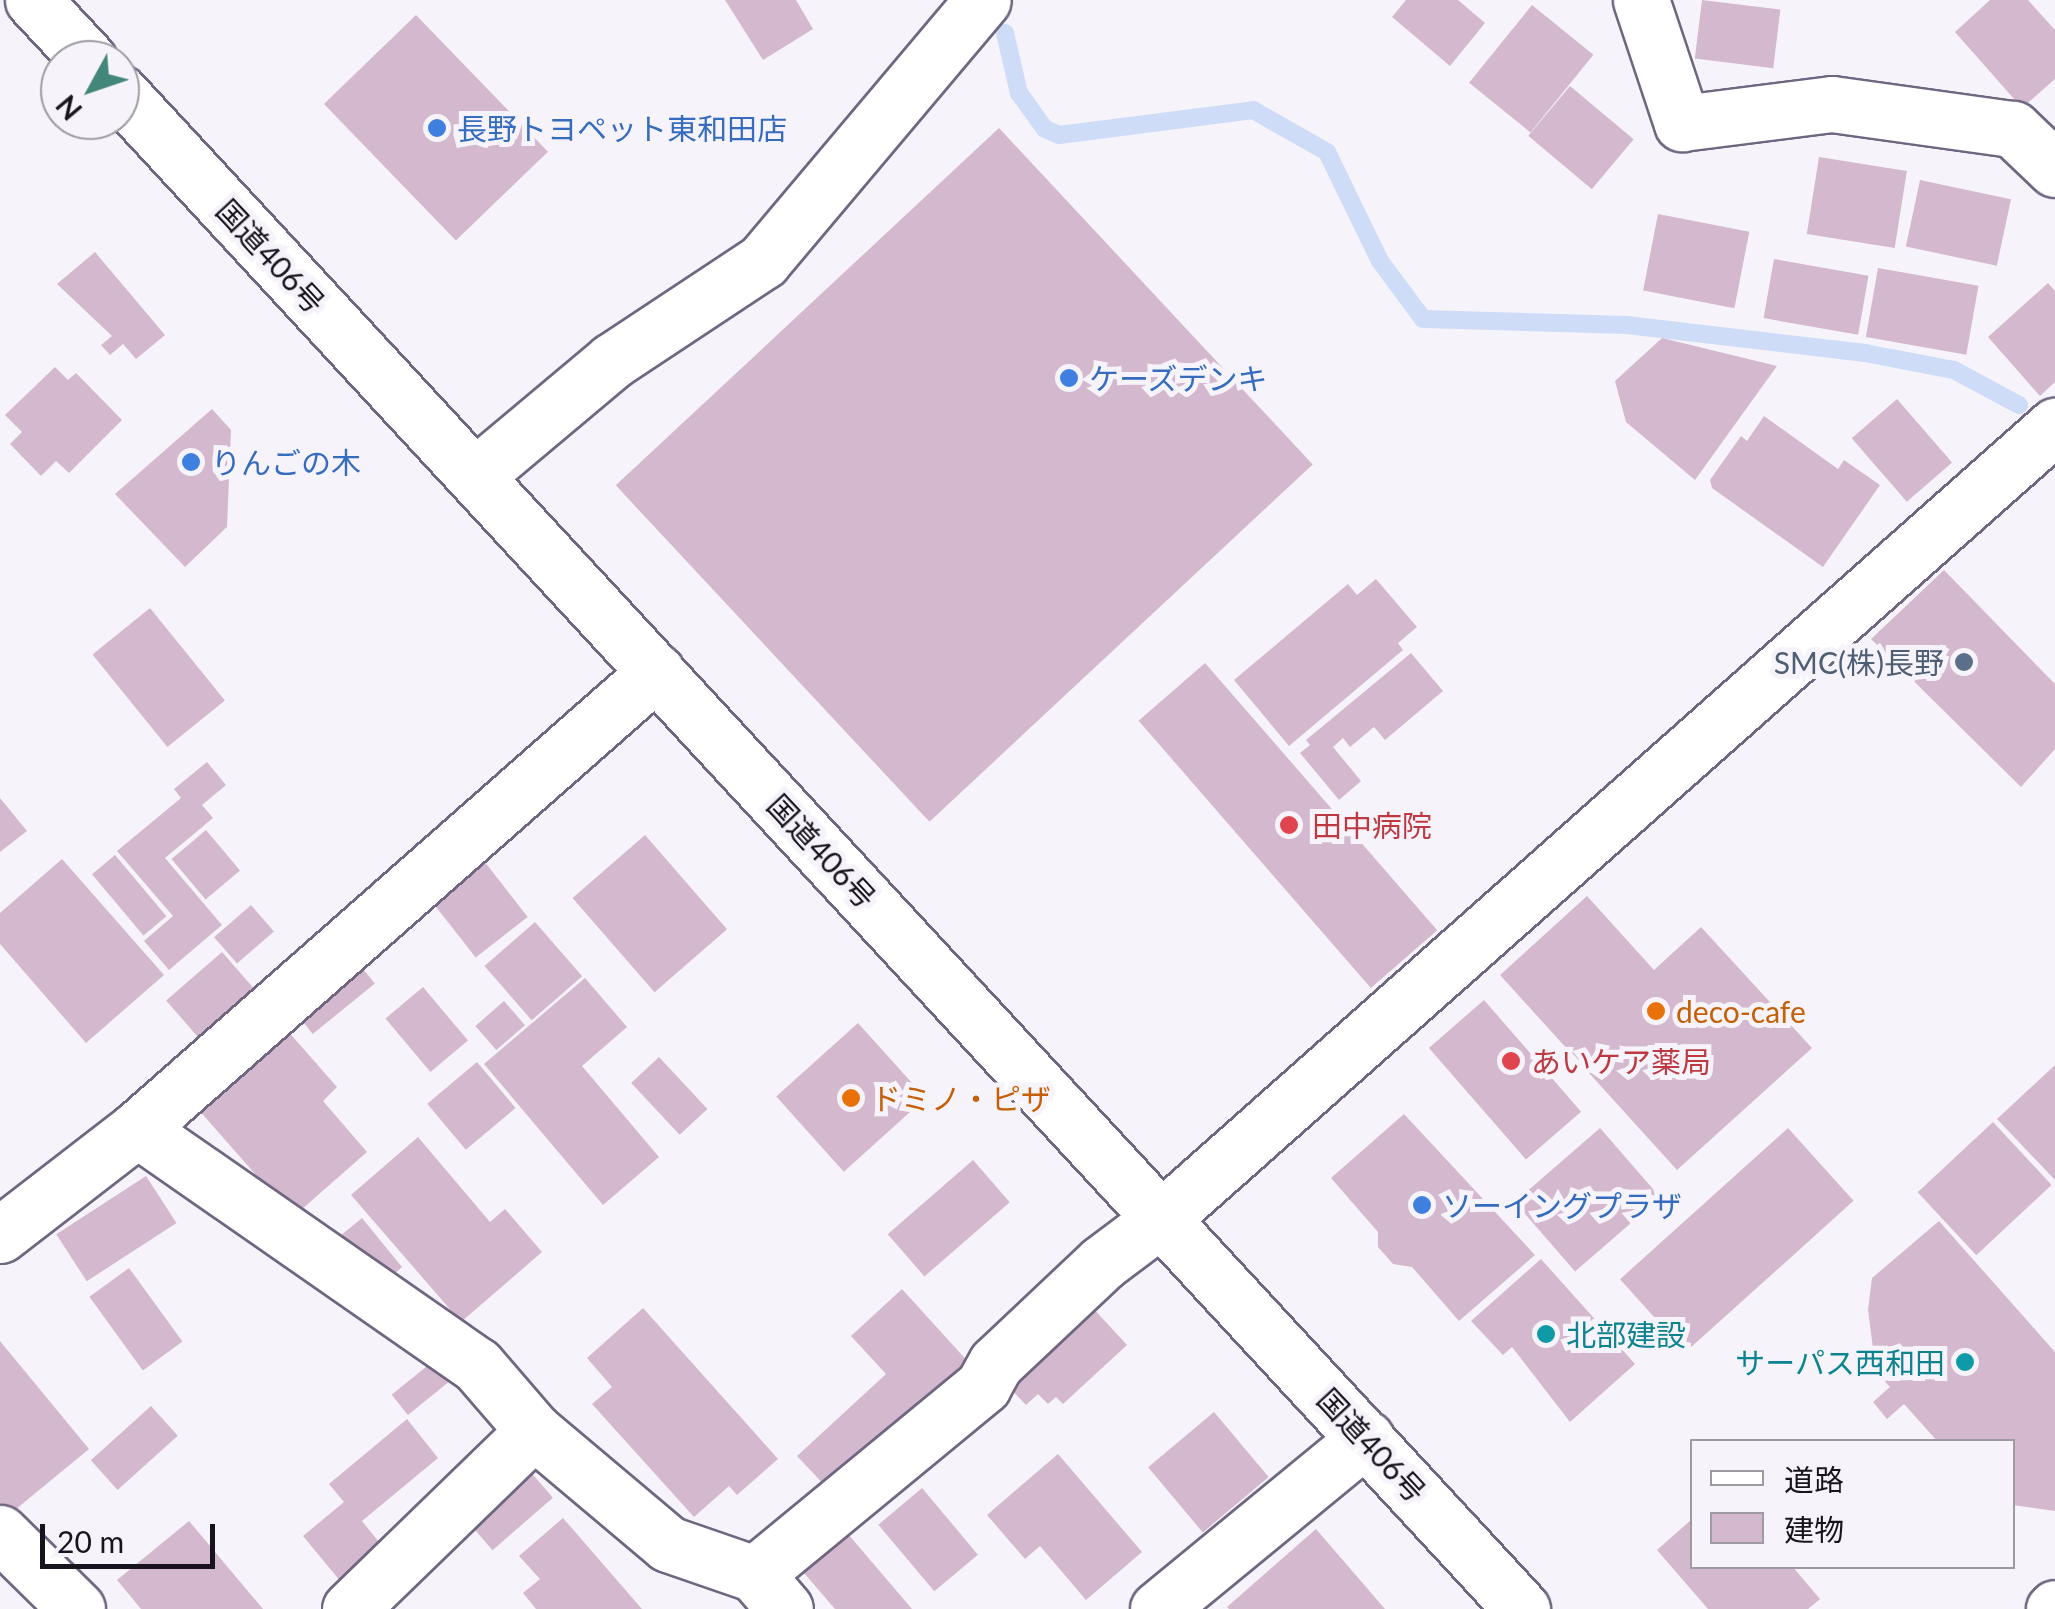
<!DOCTYPE html>
<html>
<head>
<meta charset="utf-8">
<style>
	body { margin:0 }
	#map { position:relative; width:2055px; height:1609px; overflow:hidden; background:#f6f4fa; font-family:Lato,"Noto Sans JP",sans-serif }
	div>[style] { position:absolute }
	.stream>* { height:18px; margin:-9px; padding:0 9px; transform-origin:9px; border-radius:9px; background:#cedcf7 }
	.building>* { inset:0; background:#d4b9ce; transform-origin:0 0 }
	.roads { filter:drop-shadow(2px 0 #6f6781) drop-shadow(-2px 0 #6f6781) drop-shadow(0 2px #6f6781) drop-shadow(0 -2px #6f6781) }
	.minor>* { height:55px; margin:-27.5px; padding:0 27.5px; transform-origin:27.5px; border-radius:27.5px; background:#fff }
	.highway>* { height:55px; margin:-27.5px; padding:0 27.5px; transform-origin:27.5px; border-radius:27.5px; background:#fff }
	.dots>* { width:28px; height:28px; translate:-50% -50%; box-sizing:border-box; border:5px solid #f6f4fa; border-radius:50% }
	span { translate:-50% -50%; white-space:nowrap; text-align:center; line-height:1.15; -webkit-text-stroke:10px #f6f4fa; paint-order:stroke }
	.shop-label { font-size:30px; color:#366cbe }
	.left { translate:0 -50%; text-align:left }
	.street-label { font-size:30px; color:#17141f }
	.service-label { font-size:30px; color:#4e5e75 }
	.right { translate:-100% -50%; text-align:right }
	.health-label { font-size:30px; color:#be3a42 }
	.food-label { font-size:30px; color:#c56008 }
	.culture-label { font-size:30px; color:#0d838f }
	.legend { position:absolute; left:1690px; top:1439px; width:325px; height:130px; box-sizing:border-box; background:#f6f4fa; border:2px solid #9d9aa2; margin:0; padding:12px 18px; list-style:none; font-size:30px; color:#17141f }
	.legend li { display:flex; align-items:center; gap:20px; height:50px }
	.legend b { width:50px; border:2px solid #9d9aa2 }
	.north { position:absolute; left:40px; top:40px; width:100px; height:100px; box-sizing:border-box; background:#f6f4fa; border:2px solid #9d9aa2; border-radius:50%; rotate:230deg; font-size:28px; font-weight:700; line-height:40px; text-align:center; color:#17141f }
	.north::after { content:''; display:block; margin:auto; width:35px; height:45px; background:#43867a; clip-path:polygon(50% 0,100% 100%,50% 72%,0 100%) }
	.scale { position:absolute; left:40px; top:1524px; width:175px; height:45px; box-sizing:border-box; border:5px solid #17141f; border-top:0; padding-left:12px; font-size:30px; line-height:35px; white-space:nowrap; color:#17141f; -webkit-text-stroke:8px #f6f4fa; paint-order:stroke }
</style>
</head>
<body>
<div id="map">
	<div class="stream">
		<div style="left:1005px;top:33px;width:62px;rotate:76.9deg"></div>
		<div style="left:1019px;top:93px;width:44px;rotate:54.2deg"></div>
		<div style="left:1045px;top:129px;width:15px;rotate:23deg"></div>
		<div style="left:1059px;top:135px;width:196px;rotate:-7.3deg"></div>
		<div style="left:1253px;top:110px;width:85px;rotate:29.6deg"></div>
		<div style="left:1327px;top:152px;width:121px;rotate:64.1deg"></div>
		<div style="left:1380px;top:261px;width:72px;rotate:53.4deg"></div>
		<div style="left:1423px;top:319px;width:204px;rotate:1.7deg"></div>
		<div style="left:1627px;top:325px;width:240px;rotate:6.7deg"></div>
		<div style="left:1865px;top:353px;width:91px;rotate:10.8deg"></div>
		<div style="left:1954px;top:370px;width:74px;rotate:28.3deg"></div>
	</div>
	<div class="building">
		<div style="clip-path:polygon(725px 0,796px 0,813px 29px,763px 60px)"></div>
		<div style="clip-path:polygon(1406px 0,1458px 0,1485px 23px,1450px 66px,1392px 17px)"></div>
		<div style="left:1702px;top:0;width:79px;height:59px;rotate:7deg"></div>
		<div style="clip-path:polygon(1990px 0,2028px 0,2055px 30px,2055px 79px,2022px 108px,1955px 32px)"></div>
		<div style="left:1532px;top:5px;width:79px;height:100px;rotate:39deg"></div>
		<div style="left:416px;top:15px;width:190px;height:128px;rotate:46deg"></div>
		<div style="left:1570px;top:86px;width:83px;height:65px;rotate:40deg"></div>
		<div style="left:999px;top:128px;width:460px;height:524px;rotate:47deg"></div>
		<div style="left:1819px;top:157px;width:89px;height:78px;rotate:9deg"></div>
		<div style="left:1920px;top:180px;width:93px;height:68px;rotate:12deg"></div>
		<div style="left:1658px;top:214px;width:93px;height:78px;rotate:11deg"></div>
		<div style="clip-path:polygon(95px 252px,165px 335px,136px 359px,123px 344px,110px 355px,101px 345px,112px 336px,57px 284px)"></div>
		<div style="left:1774px;top:259px;width:96px;height:60px;rotate:10deg"></div>
		<div style="left:1878px;top:268px;width:102px;height:70px;rotate:10deg"></div>
		<div style="clip-path:polygon(2048px 283px,2055px 291px,2055px 382px,2040px 396px,1988px 337px)"></div>
		<div style="clip-path:polygon(1662px 338px,1777px 366px,1695px 480px,1626px 422px,1615px 381px)"></div>
		<div style="clip-path:polygon(55px 367px,68px 380px,76px 373px,122px 420px,69px 473px,56px 461px,41px 476px,10px 444px,22px 432px,5px 415px)"></div>
		<div style="left:1897px;top:399px;width:84px;height:60px;rotate:49deg"></div>
		<div style="clip-path:polygon(212px 409px,231px 430px,227px 527px,185px 567px,115px 494px)"></div>
		<div style="clip-path:polygon(1764px 416px,1838px 469px,1844px 460px,1880px 485px,1823px 567px,1712px 488px,1710px 480px,1741px 436px,1747px 441px)"></div>
		<div style="clip-path:polygon(1944px 570px,2055px 684px,2055px 749px,2021px 787px,1871px 639px)"></div>
		<div style="clip-path:polygon(1376px 579px,1417px 627px,1398px 643px,1403px 650px,1289px 746px,1234px 680px,1348px 584px,1357px 595px)"></div>
		<div style="left:150px;top:608px;width:119px;height:74px;rotate:51deg"></div>
		<div style="clip-path:polygon(1411px 653px,1443px 691px,1385px 740px,1374px 727px,1350px 747px,1343px 738px,1333px 747px,1361px 781px,1339px 800px,1300px 753px,1310px 745px,1306px 740px)"></div>
		<div style="left:1205px;top:663px;width:354px;height:88px;rotate:49deg"></div>
		<div style="clip-path:polygon(207px 762px,226px 785px,202px 805px,213px 818px,165px 858px,222px 925px,169px 970px,144px 941px,173px 916px,117px 851px,181px 798px,174px 789px)"></div>
		<div style="clip-path:polygon(0 798px,27px 831px,0 852px)"></div>
		<div style="left:206px;top:830px;width:53px;height:45px;rotate:50deg"></div>
		<div style="left:645px;top:835px;width:125px;height:96px;rotate:49deg"></div>
		<div style="left:115px;top:855px;width:80px;height:30px;rotate:50deg"></div>
		<div style="clip-path:polygon(62px 859px,164px 975px,86px 1043px,0 944px,0 913px)"></div>
		<div style="left:484px;top:861px;width:71px;height:66px;rotate:52deg"></div>
		<div style="clip-path:polygon(1587px 896px,1654px 970px,1701px 927px,1812px 1048px,1677px 1170px,1500px 975px)"></div>
		<div style="left:251px;top:905px;width:35px;height:49px;rotate:49deg"></div>
		<div style="left:535px;top:922px;width:72px;height:67px;rotate:49deg"></div>
		<div style="left:222px;top:952px;width:55px;height:74px;rotate:49deg"></div>
		<div style="left:351px;top:954px;width:38px;height:80px;rotate:51deg"></div>
		<div style="clip-path:polygon(585px 978px,627px 1027px,582px 1066px,659px 1157px,603px 1205px,484px 1064px)"></div>
		<div style="left:423px;top:987px;width:70px;height:49px;rotate:50deg"></div>
		<div style="left:1484px;top:1000px;width:148px;height:73px;rotate:49deg"></div>
		<div style="left:504px;top:1001px;width:32px;height:38px;rotate:49deg"></div>
		<div style="clip-path:polygon(279px 1021px,337px 1087px,323px 1101px,367px 1152px,293px 1217px,190px 1100px)"></div>
		<div style="left:858px;top:1023px;width:101px;height:110px;rotate:48deg"></div>
		<div style="left:659px;top:1057px;width:71px;height:38px;rotate:47deg"></div>
		<div style="left:477px;top:1062px;width:60px;height:65px;rotate:50deg"></div>
		<div style="clip-path:polygon(2055px 1065px,2055px 1180px,1997px 1119px)"></div>
		<div style="clip-path:polygon(1404px 1114px,1535px 1255px,1459px 1321px,1412px 1267px,1393px 1264px,1378px 1247px,1378px 1232px,1331px 1178px)"></div>
		<div style="left:1993px;top:1122px;width:86px;height:103px;rotate:47deg"></div>
		<div style="left:1600px;top:1128px;width:92px;height:113px;rotate:49deg"></div>
		<div style="left:1788px;top:1128px;width:98px;height:226px;rotate:48deg"></div>
		<div style="clip-path:polygon(418px 1137px,490px 1222px,505px 1209px,542px 1252px,461px 1322px,351px 1195px)"></div>
		<div style="left:973px;top:1160px;width:56px;height:113px;rotate:49deg"></div>
		<div style="left:146px;top:1176px;width:56px;height:107px;rotate:57deg"></div>
		<div style="clip-path:polygon(362px 1218px,402px 1267px,388px 1280px,334px 1241px)"></div>
		<div style="clip-path:polygon(1939px 1221px,2055px 1352px,2055px 1511px,2012px 1505px,2012px 1442px,1938px 1442px,1904px 1404px,1887px 1419px,1873px 1402px,1890px 1387px,1876px 1372px,1868px 1310px,1872px 1278px)"></div>
		<div style="clip-path:polygon(1541px 1259px,1635px 1364px,1570px 1422px,1512px 1347px,1503px 1355px,1471px 1321px)"></div>
		<div style="left:129px;top:1268px;width:91px;height:49px;rotate:54deg"></div>
		<div style="clip-path:polygon(902px 1289px,971px 1365px,832px 1493px,797px 1456px,886px 1374px,851px 1336px)"></div>
		<div style="clip-path:polygon(1091px 1306px,1127px 1345px,1063px 1404px,1056px 1397px,1048px 1404px,1038px 1394px,1026px 1405px,1006px 1384px)"></div>
		<div style="clip-path:polygon(643px 1308px,778px 1459px,737px 1495px,729px 1486px,694px 1517px,592px 1404px,612px 1387px,587px 1358px)"></div>
		<div style="clip-path:polygon(0 1341px,89px 1449px,4px 1519px,0 1515px)"></div>
		<div style="left:432px;top:1362px;width:26px;height:52px;rotate:51deg"></div>
		<div style="left:151px;top:1406px;width:40px;height:81px;rotate:48deg"></div>
		<div style="left:1214px;top:1412px;width:85px;height:86px;rotate:50deg"></div>
		<div style="clip-path:polygon(407px 1419px,438px 1458px,362px 1521px,383px 1547px,341px 1582px,303px 1536px,344px 1502px,329px 1484px)"></div>
		<div style="clip-path:polygon(1058px 1454px,1142px 1552px,1086px 1600px,1040px 1546px,1025px 1559px,987px 1515px)"></div>
		<div style="left:528px;top:1469px;width:38px;height:80px;rotate:49deg"></div>
		<div style="left:922px;top:1488px;width:87px;height:57px;rotate:50deg"></div>
		<div style="clip-path:polygon(563px 1518px,642px 1609px,536px 1609px,523px 1593px,540px 1579px,519px 1556px)"></div>
		<div style="clip-path:polygon(1692px 1519px,1692px 1566px,1792px 1566px,1820px 1599px,1808px 1609px,1708px 1609px,1657px 1550px)"></div>
		<div style="clip-path:polygon(189px 1521px,263px 1609px,141px 1609px,117px 1580px)"></div>
		<div style="clip-path:polygon(1316px 1529px,1385px 1609px,1229px 1609px,1227px 1607px)"></div>
		<div style="clip-path:polygon(848px 1534px,912px 1609px,835px 1609px,804px 1573px)"></div>
	</div>
	<div class="roads">
		<div class="minor">
			<div style="left:1641px;top:0;width:130px;rotate:71.6deg"></div>
			<div style="left:1682px;top:123px;width:151px;rotate:-7.2deg"></div>
			<div style="left:1832px;top:104px;width:183px;rotate:7.9deg"></div>
			<div style="left:2013px;top:129px;width:58px;rotate:43.6deg"></div>
			<div style="left:475px;top:476px;width:179px;rotate:-40deg"></div>
			<div style="left:612px;top:361px;width:181px;rotate:-33.5deg"></div>
			<div style="left:763px;top:261px;width:341px;rotate:-49.9deg"></div>
			<div style="left:137px;top:1129px;width:414px;rotate:34.8deg"></div>
			<div style="left:477px;top:1365px;width:87px;rotate:49.2deg"></div>
			<div style="left:534px;top:1431px;width:175px;rotate:40.1deg"></div>
			<div style="left:668px;top:1544px;width:92px;rotate:19deg"></div>
			<div style="left:755px;top:1574px;width:46px;rotate:49.4deg"></div>
			<div style="left:0;top:1235px;width:173px;rotate:-37.7deg"></div>
			<div style="left:137px;top:1129px;width:692px;rotate:-41.37deg"></div>
			<div style="left:0;top:1533px;width:108px;rotate:44.6deg"></div>
			<div style="left:755px;top:1574px;width:296px;rotate:-39.5deg"></div>
			<div style="left:983px;top:1386px;width:26px;rotate:-61deg"></div>
			<div style="left:996px;top:1363px;width:146px;rotate:-43.3deg"></div>
			<div style="left:1102px;top:1263px;width:75px;rotate:-36.9deg"></div>
			<div style="left:1162px;top:1218px;width:1194px;rotate:-41.57deg"></div>
			<div style="left:350px;top:1609px;width:256px;rotate:-44.1deg"></div>
			<div style="left:1158px;top:1609px;width:269px;rotate:-39.4deg"></div>
			<div style="left:2054px;top:1609px;width:1px;rotate:-45deg"></div>
		</div>
		<div class="highway">
			<div style="left:33px;top:0;width:82px;rotate:47deg"></div>
			<div style="left:120px;top:93px;width:2065px;rotate:47.24deg"></div>
		</div>
	</div>
	<div class="dots">
		<div style="left:437px;top:128px;background:#3f7fe0"></div>
		<div style="left:1069px;top:378px;background:#3f7fe0"></div>
		<div style="left:191px;top:462px;background:#3f7fe0"></div>
		<div style="left:1964px;top:662px;background:#5c6f8a"></div>
		<div style="left:1289px;top:825px;background:#e0444e"></div>
		<div style="left:1656px;top:1011px;background:#e8710a"></div>
		<div style="left:1511px;top:1061px;background:#e0444e"></div>
		<div style="left:851px;top:1098px;background:#e8710a"></div>
		<div style="left:1422px;top:1205px;background:#3f7fe0"></div>
		<div style="left:1546px;top:1334px;background:#0f9aa8"></div>
		<div style="left:1965px;top:1362px;background:#0f9aa8"></div>
	</div>
	<div class="shop-label">
		<span class="left" style="left:457px;top:128px">長野トヨペット東和田店</span>
		<span class="left" style="left:1089px;top:378px">ケーズデンキ</span>
		<span class="left" style="left:211px;top:462px">りんごの木</span>
		<span class="left" style="left:1442px;top:1205px">ソーイングプラザ</span>
	</div>
	<div class="street-label">
		<span style="left:271px;top:256px;rotate:47deg">国道406号</span>
		<span style="left:822px;top:851px;rotate:47deg">国道406号</span>
		<span style="left:1372px;top:1445px;rotate:47deg">国道406号</span>
	</div>
	<div class="service-label">
		<span class="right" style="left:1944px;top:662px">SMC(株)長野</span>
	</div>
	<div class="health-label">
		<span class="left" style="left:1312px;top:825px">田中病院</span>
		<span class="left" style="left:1531px;top:1061px">あいケア薬局</span>
	</div>
	<div class="food-label">
		<span class="left" style="left:1676px;top:1011px">deco-cafe</span>
		<span class="left" style="left:871px;top:1098px">ドミノ・ピザ</span>
	</div>
	<div class="culture-label">
		<span class="left" style="left:1566px;top:1334px">北部建設</span>
		<span class="right" style="left:1945px;top:1362px">サーパス西和田</span>
	</div>
	<ul class="legend">
	<li><b style="height:12px;background:#fff"></b>道路</li>
	<li><b style="height:28px;background:#d4b9ce"></b>建物</li>
	</ul>
	<div class="north">N</div>
	<div class="scale">20 m</div>
</div>
</body>
</html>
